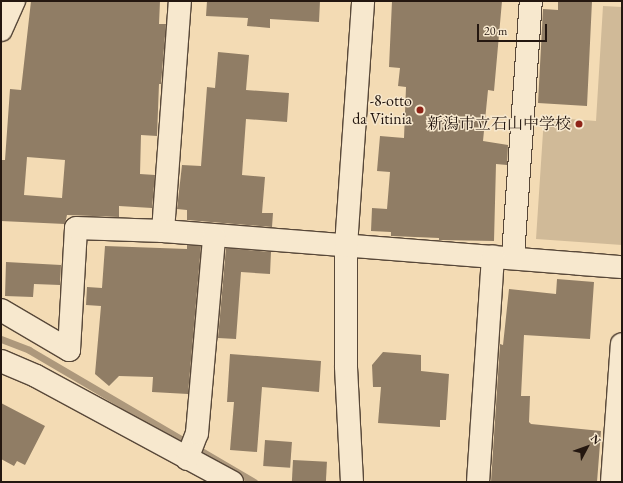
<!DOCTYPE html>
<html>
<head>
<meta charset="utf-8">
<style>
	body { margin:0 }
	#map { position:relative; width:623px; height:483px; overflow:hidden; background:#f3dbb4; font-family:"EB Garamond","Noto Serif JP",serif }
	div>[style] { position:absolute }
	.green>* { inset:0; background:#d0ba98 }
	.stream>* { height:7px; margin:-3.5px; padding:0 3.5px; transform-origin:3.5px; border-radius:3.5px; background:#ad987c }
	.building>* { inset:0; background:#907d65; transform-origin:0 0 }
	.roads { filter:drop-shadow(1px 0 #584839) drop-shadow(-1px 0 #584839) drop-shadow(0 1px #584839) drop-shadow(0 -1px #584839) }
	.minor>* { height:22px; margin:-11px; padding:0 11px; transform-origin:11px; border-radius:11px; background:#f7e8ce }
	.tertiary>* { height:22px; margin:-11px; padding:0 11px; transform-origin:11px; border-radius:11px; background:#f7e8ce }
	.dots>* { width:11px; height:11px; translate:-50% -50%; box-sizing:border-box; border:2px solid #f7e8ce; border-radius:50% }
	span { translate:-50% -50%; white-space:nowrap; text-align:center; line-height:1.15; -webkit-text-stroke:3px #f7e8ce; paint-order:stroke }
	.poi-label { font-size:16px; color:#241710 }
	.right { translate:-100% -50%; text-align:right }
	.frame { position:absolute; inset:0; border:2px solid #241710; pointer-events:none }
	.north { position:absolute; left:567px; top:427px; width:40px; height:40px; -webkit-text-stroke:3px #f7e8ce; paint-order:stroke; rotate:49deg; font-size:11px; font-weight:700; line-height:16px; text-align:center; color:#241710 }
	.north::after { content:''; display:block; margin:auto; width:14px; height:18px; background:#241710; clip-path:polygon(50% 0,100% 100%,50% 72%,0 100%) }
	.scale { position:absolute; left:477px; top:24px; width:70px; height:18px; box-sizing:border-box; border:2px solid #241710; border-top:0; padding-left:5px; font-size:12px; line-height:14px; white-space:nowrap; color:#241710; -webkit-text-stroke:3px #f7e8ce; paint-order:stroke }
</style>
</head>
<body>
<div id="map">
	<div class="green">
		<div style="clip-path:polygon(603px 6px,622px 7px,622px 245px,536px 239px,544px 117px,596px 121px)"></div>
	</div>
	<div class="stream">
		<div style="left:1px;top:339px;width:30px;rotate:21deg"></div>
		<div style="left:29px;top:350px;width:261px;rotate:30.4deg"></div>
	</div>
	<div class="building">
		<div style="clip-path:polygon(evenodd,31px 1px,160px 1px,159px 24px,166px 24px,161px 84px,159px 84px,157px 136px,141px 135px,140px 174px,155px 175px,152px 208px,119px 206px,119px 217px,67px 215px,65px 224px,1px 221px,1px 160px,5px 160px,10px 89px,21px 90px,31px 1px,27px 157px,65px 160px,62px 198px,24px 195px,27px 157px)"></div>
		<div style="clip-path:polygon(207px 1px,320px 1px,319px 22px,270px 19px,270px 28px,247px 26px,248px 18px,206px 16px)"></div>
		<div style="clip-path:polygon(392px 1px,502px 1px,494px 91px,488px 90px,483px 141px,508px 145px,507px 165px,496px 164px,494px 241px,439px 240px,439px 238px,391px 236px,391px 232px,371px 231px,372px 208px,387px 209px,390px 172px,377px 171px,380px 136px,404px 138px,406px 87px,398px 86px,400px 68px,389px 67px)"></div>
		<div style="clip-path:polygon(558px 1px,592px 1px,587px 106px,538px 103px,543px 9px,558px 10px)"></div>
		<div style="clip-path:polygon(218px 52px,249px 55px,246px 90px,289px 93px,287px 122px,246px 119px,242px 175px,265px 177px,262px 213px,273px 213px,272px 227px,187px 220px,187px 210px,177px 209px,182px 165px,201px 166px,207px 87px,215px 88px)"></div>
		<div style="clip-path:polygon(187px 245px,201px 246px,188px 394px,152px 392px,153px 377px,119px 376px,109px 386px,95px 374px,101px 306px,86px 305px,87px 287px,102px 288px,105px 246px,187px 249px)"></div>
		<div style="clip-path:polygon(226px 248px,271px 252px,270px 274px,241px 272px,236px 339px,218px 338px)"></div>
		<div style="clip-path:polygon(6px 262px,61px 265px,60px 285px,34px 284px,33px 297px,5px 296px)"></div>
		<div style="clip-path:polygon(557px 279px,594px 282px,590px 339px,524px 335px,521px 396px,530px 396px,529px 422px,531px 424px,601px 431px,597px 482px,491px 482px,500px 344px,503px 345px,509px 289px,556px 294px)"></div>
		<div style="clip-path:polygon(383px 352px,421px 355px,421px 371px,449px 374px,446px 420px,440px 420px,440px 427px,378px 423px,381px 387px,373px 387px,372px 365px)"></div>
		<div style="clip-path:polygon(230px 354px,321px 361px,319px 392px,262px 387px,257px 452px,230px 450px,234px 402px,227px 402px)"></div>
		<div style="clip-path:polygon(1px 403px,45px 426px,25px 465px,17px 461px,14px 466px,1px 459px)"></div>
		<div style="left:265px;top:440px;width:27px;height:26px;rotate:4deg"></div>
		<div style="left:293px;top:460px;width:34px;height:22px;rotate:3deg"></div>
	</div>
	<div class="roads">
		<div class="minor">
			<div style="left:1px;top:30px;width:32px;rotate:-66deg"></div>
			<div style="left:163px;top:231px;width:231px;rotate:-85.8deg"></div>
			<div style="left:513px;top:256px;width:256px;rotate:-86deg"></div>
			<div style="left:1px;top:310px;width:79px;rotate:30.5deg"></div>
			<div style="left:69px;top:350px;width:122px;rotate:-86.7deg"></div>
			<div style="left:76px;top:228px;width:87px;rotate:2deg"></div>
			<div style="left:163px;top:231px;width:460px;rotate:4.5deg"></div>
			<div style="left:1px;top:361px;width:38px;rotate:23deg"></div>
			<div style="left:36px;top:376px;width:223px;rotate:28.4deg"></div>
			<div style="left:187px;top:459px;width:28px;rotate:-69deg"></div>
			<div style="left:197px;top:433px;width:197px;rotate:-85deg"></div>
			<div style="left:478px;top:482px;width:226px;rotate:-86.2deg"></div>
			<div style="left:612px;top:482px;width:138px;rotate:-85.9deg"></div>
		</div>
		<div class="tertiary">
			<div style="left:352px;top:482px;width:116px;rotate:-93deg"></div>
			<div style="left:346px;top:366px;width:120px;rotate:-90deg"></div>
			<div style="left:346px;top:246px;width:246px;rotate:-86deg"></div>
		</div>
	</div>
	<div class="dots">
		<div style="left:420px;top:110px;background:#8f2418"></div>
		<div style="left:579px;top:124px;background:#8f2418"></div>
	</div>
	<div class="poi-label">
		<span class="right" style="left:412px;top:110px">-8-otto<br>da Vitinia</span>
		<span class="right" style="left:571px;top:124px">新潟市立石山中学校</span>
	</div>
	<div class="frame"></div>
	<div class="north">N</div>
	<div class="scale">20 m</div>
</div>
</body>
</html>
